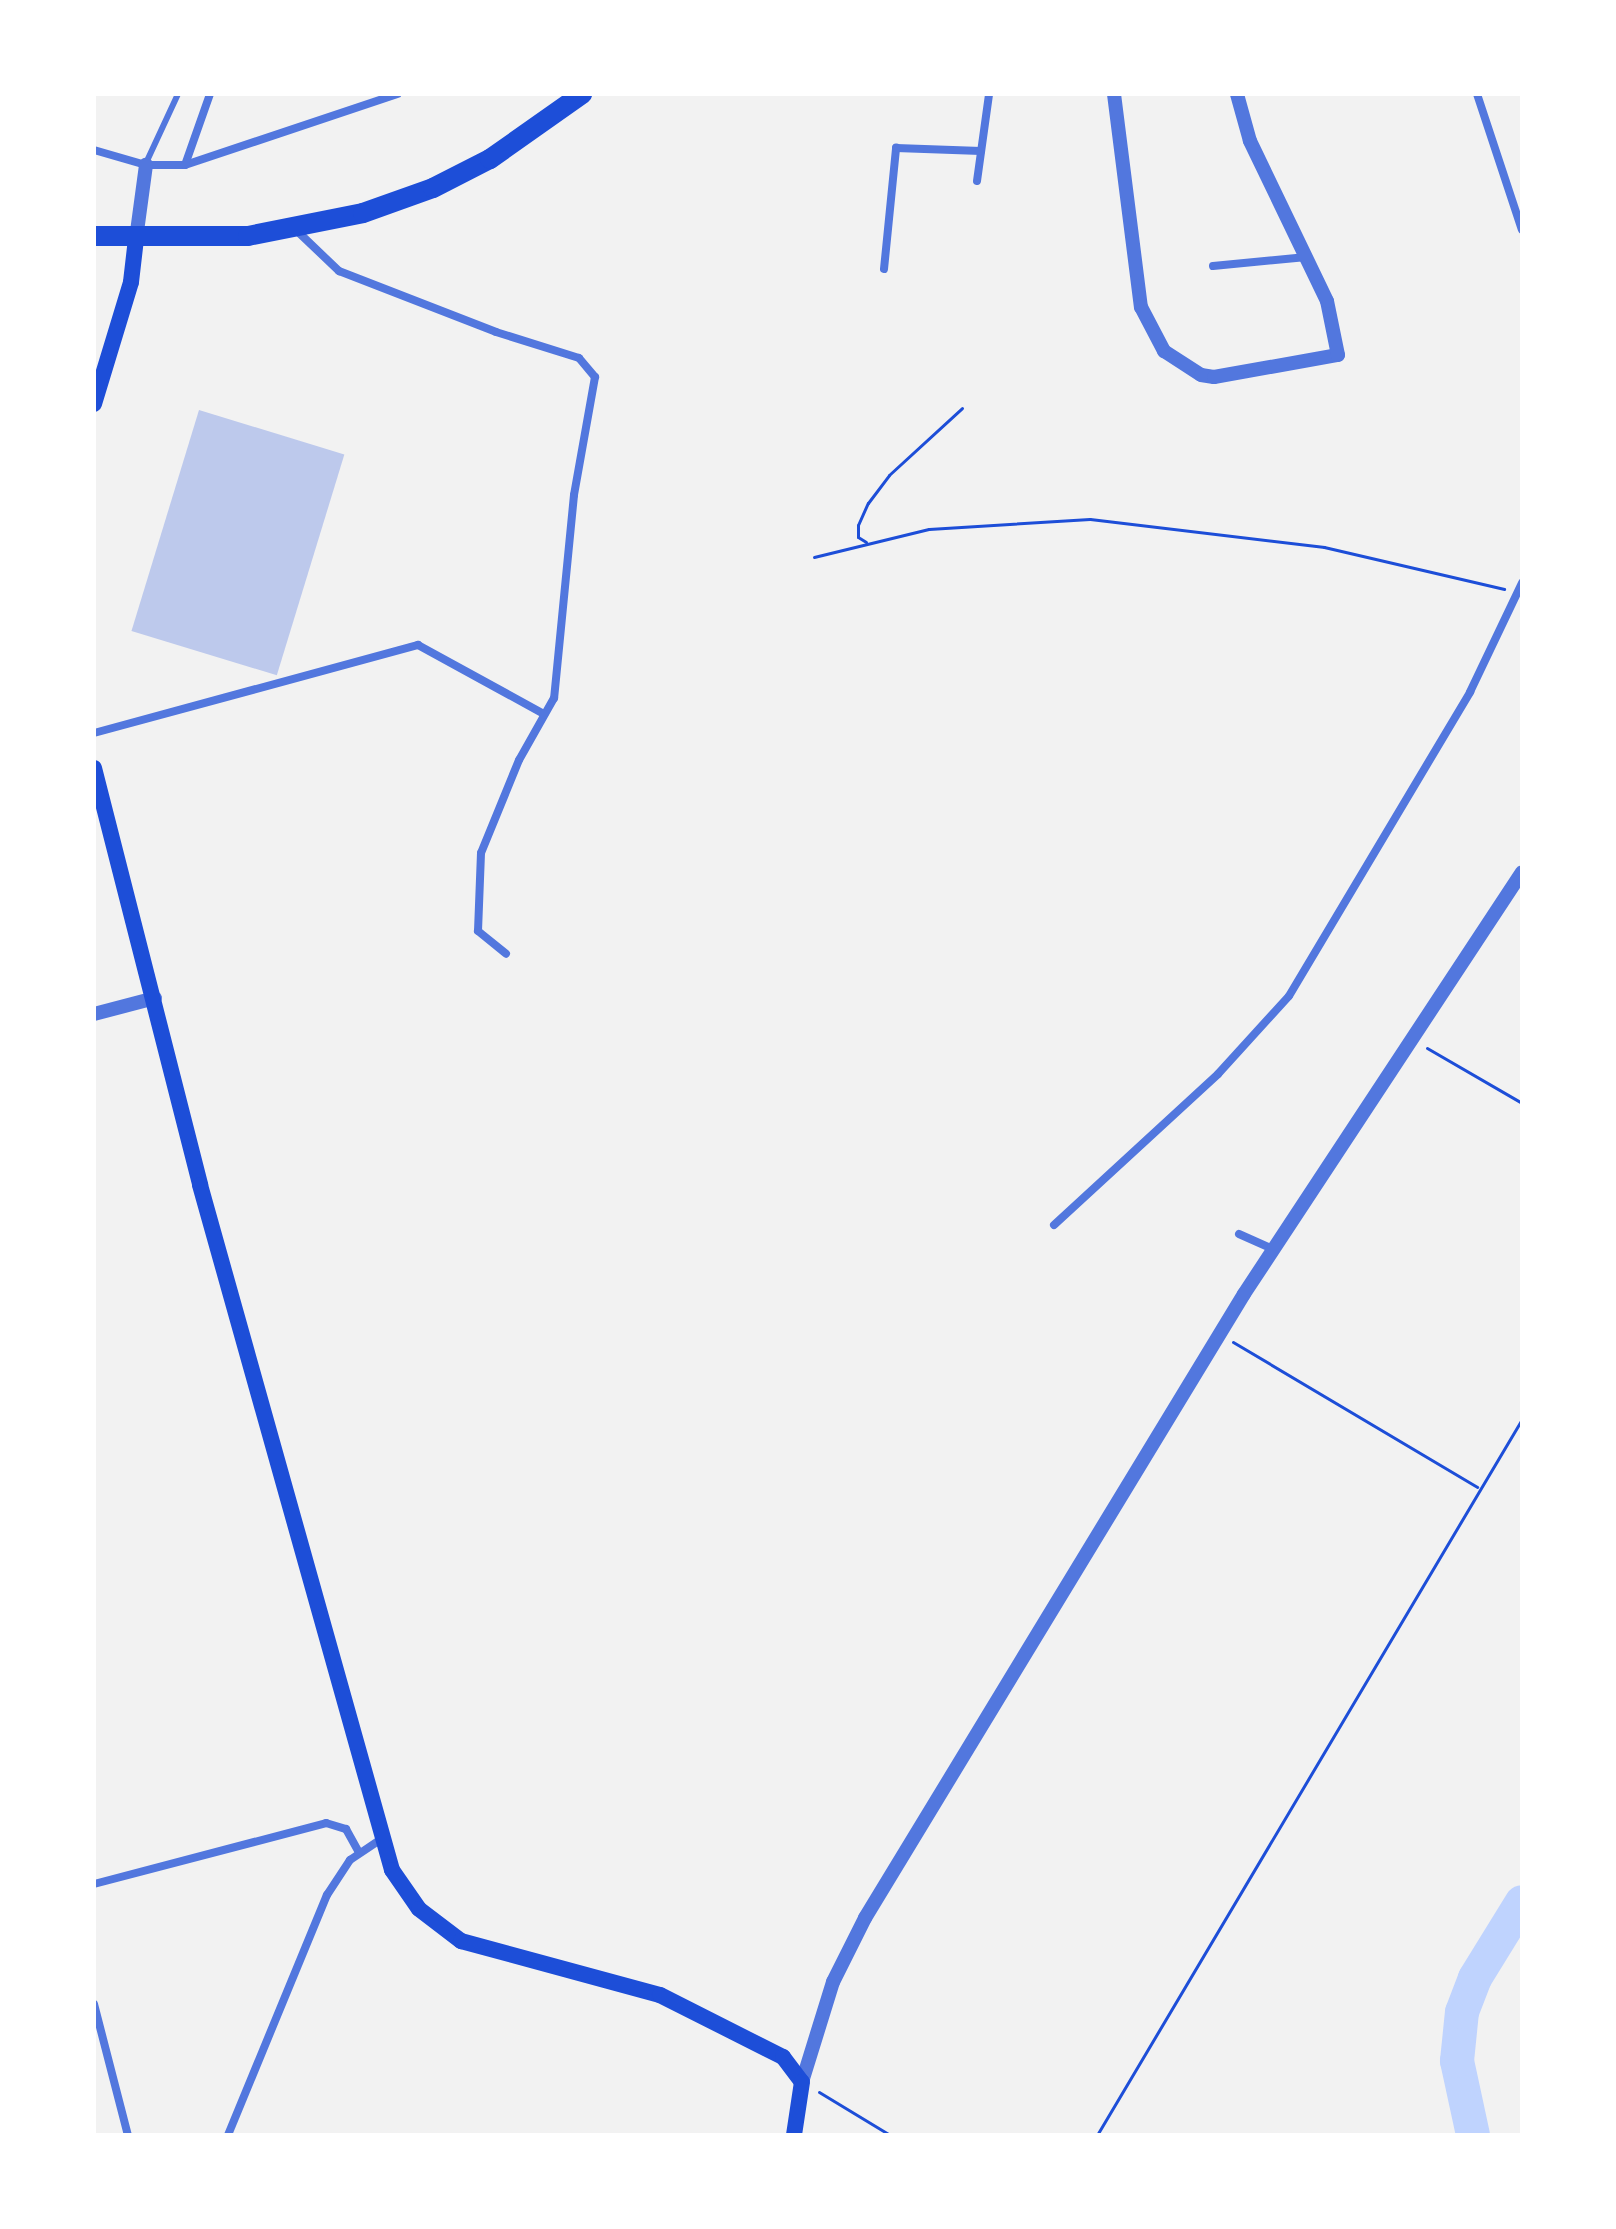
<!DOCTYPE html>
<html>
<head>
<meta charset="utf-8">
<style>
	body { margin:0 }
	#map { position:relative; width:1616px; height:2229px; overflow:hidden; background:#f2f2f2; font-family:Mulish,sans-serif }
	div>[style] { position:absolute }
	.river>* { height:34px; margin:-17px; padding:0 17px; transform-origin:17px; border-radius:17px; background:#bfd3fe }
	.building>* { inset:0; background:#bdc9ec; transform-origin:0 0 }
	.path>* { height:3px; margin:-1.5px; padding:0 1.5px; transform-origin:1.5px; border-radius:1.5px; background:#1d4ed8 }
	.service>* { height:6px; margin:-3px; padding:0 3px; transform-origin:3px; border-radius:3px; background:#5277de }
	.minor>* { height:8px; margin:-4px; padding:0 4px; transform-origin:4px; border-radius:4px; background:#5277de }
	.tertiary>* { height:14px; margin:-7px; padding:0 7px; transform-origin:7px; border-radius:7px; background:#5277de }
	.secondary>* { height:16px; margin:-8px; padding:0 8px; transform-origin:8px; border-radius:8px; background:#1d4ed8 }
	.trunk>* { height:20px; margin:-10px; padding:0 10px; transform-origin:10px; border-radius:10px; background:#1d4ed8 }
	span { translate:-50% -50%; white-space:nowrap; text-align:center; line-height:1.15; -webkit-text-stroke:8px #fff; paint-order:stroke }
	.frame { position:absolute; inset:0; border:96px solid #fff; pointer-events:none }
</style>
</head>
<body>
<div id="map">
	<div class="river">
		<div style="left:1473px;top:2135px;width:76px;rotate:-102.2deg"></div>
		<div style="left:1457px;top:2061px;width:49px;rotate:-84.2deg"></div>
		<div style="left:1462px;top:2012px;width:36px;rotate:-69deg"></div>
		<div style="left:1475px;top:1978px;width:89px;rotate:-58.3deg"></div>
	</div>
	<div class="building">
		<div style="left:199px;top:410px;width:152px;height:231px;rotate:17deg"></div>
	</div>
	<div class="path">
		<div style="left:866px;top:542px;width:9px;rotate:-148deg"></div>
		<div style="left:858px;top:537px;width:12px;rotate:-90deg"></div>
		<div style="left:858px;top:525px;width:24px;rotate:-66deg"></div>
		<div style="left:868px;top:503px;width:35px;rotate:-53deg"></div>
		<div style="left:889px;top:475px;width:99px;rotate:-42.5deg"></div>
		<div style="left:814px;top:557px;width:118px;rotate:-13.7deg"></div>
		<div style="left:929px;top:529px;width:161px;rotate:-3.6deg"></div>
		<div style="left:1090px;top:519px;width:236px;rotate:6.8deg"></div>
		<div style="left:1324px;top:547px;width:185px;rotate:13.1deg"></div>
		<div style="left:1427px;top:1048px;width:110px;rotate:30.1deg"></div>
		<div style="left:1233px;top:1342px;width:284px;rotate:30.7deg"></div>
		<div style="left:819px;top:2092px;width:83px;rotate:31.2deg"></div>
		<div style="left:1097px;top:2135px;width:833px;rotate:-59.31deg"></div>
	</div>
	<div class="service">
		<div style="left:146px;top:163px;width:76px;rotate:-65.1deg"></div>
	</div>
	<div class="minor">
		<div style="left:1477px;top:94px;width:143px;rotate:71.7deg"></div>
		<div style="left:94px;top:150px;width:54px;rotate:16.1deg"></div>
		<div style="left:146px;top:165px;width:39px"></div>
		<div style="left:185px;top:165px;width:224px;rotate:-18.5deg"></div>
		<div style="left:185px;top:165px;width:75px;rotate:-70.6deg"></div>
		<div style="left:977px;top:181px;width:88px;rotate:-82.1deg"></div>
		<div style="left:295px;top:229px;width:61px;rotate:43.7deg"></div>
		<div style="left:339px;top:271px;width:168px;rotate:21.2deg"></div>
		<div style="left:496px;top:332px;width:87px;rotate:17.4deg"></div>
		<div style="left:579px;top:358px;width:25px;rotate:50deg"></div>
		<div style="left:595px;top:377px;width:120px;rotate:100.1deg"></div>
		<div style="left:574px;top:495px;width:204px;rotate:95.6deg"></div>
		<div style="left:554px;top:698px;width:71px;rotate:119.4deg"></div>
		<div style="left:519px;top:760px;width:100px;rotate:112.2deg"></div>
		<div style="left:481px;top:853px;width:78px;rotate:92.2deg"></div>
		<div style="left:478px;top:931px;width:36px;rotate:39deg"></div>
		<div style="left:1213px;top:266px;width:94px;rotate:-5.5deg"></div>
		<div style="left:884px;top:269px;width:122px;rotate:-84.3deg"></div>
		<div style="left:896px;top:148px;width:85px;rotate:2deg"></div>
		<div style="left:94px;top:733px;width:336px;rotate:-15.2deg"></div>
		<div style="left:418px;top:645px;width:144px;rotate:28.7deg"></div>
		<div style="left:1054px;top:1225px;width:223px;rotate:-42.6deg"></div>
		<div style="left:1218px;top:1074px;width:105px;rotate:-47.7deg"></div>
		<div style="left:1289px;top:996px;width:354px;rotate:-59.2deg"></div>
		<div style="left:1470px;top:692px;width:121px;rotate:-64.5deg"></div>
		<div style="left:1239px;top:1234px;width:37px;rotate:24deg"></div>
		<div style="left:94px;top:1884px;width:240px;rotate:-14.7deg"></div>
		<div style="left:326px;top:1823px;width:21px;rotate:17deg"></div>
		<div style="left:346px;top:1829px;width:26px;rotate:61deg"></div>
		<div style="left:94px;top:2004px;width:135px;rotate:75.5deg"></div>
		<div style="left:228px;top:2135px;width:260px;rotate:-67.6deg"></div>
		<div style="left:327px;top:1895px;width:42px;rotate:-56.7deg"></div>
		<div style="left:350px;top:1860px;width:37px;rotate:-34deg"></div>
	</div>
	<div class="tertiary">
		<div style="left:1114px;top:94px;width:215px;rotate:82.8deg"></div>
		<div style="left:1141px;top:307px;width:50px;rotate:62.4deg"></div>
		<div style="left:1164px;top:351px;width:44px;rotate:33deg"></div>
		<div style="left:1201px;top:375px;width:13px;rotate:9deg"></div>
		<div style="left:1214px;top:377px;width:126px;rotate:-10.1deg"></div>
		<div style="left:1338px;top:355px;width:55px;rotate:-101.5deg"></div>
		<div style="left:1327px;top:301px;width:178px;rotate:-115.7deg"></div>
		<div style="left:1250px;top:141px;width:49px;rotate:-105.5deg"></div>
		<div style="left:136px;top:239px;width:75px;rotate:-82.3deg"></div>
		<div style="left:94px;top:1014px;width:63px;rotate:-14.7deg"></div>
		<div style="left:802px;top:2082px;width:105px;rotate:-72.8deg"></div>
		<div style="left:833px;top:1982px;width:72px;rotate:-63.4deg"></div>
		<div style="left:865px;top:1918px;width:730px;rotate:-58.73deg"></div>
		<div style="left:1244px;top:1294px;width:505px;rotate:-56.62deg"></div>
	</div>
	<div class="secondary">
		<div style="left:94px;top:404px;width:127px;rotate:-73.1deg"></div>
		<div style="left:131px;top:282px;width:43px;rotate:-83.4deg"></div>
		<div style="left:94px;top:768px;width:430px;rotate:75.7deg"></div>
		<div style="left:200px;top:1185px;width:711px;rotate:74.34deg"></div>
		<div style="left:392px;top:1870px;width:47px;rotate:55.3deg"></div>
		<div style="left:419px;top:1909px;width:53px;rotate:37.3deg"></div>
		<div style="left:461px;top:1941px;width:206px;rotate:15.2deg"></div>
		<div style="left:660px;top:1995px;width:138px;rotate:26.8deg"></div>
		<div style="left:783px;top:2057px;width:31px;rotate:53deg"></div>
		<div style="left:802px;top:2082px;width:54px;rotate:98.6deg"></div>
	</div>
	<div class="trunk">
		<div style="left:94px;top:236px;width:154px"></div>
		<div style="left:248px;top:236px;width:117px;rotate:-11.3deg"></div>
		<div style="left:363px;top:213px;width:74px;rotate:-19.7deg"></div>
		<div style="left:433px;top:188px;width:64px;rotate:-27deg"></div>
		<div style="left:490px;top:159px;width:113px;rotate:-35.2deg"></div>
	</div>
	<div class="frame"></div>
</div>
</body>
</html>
